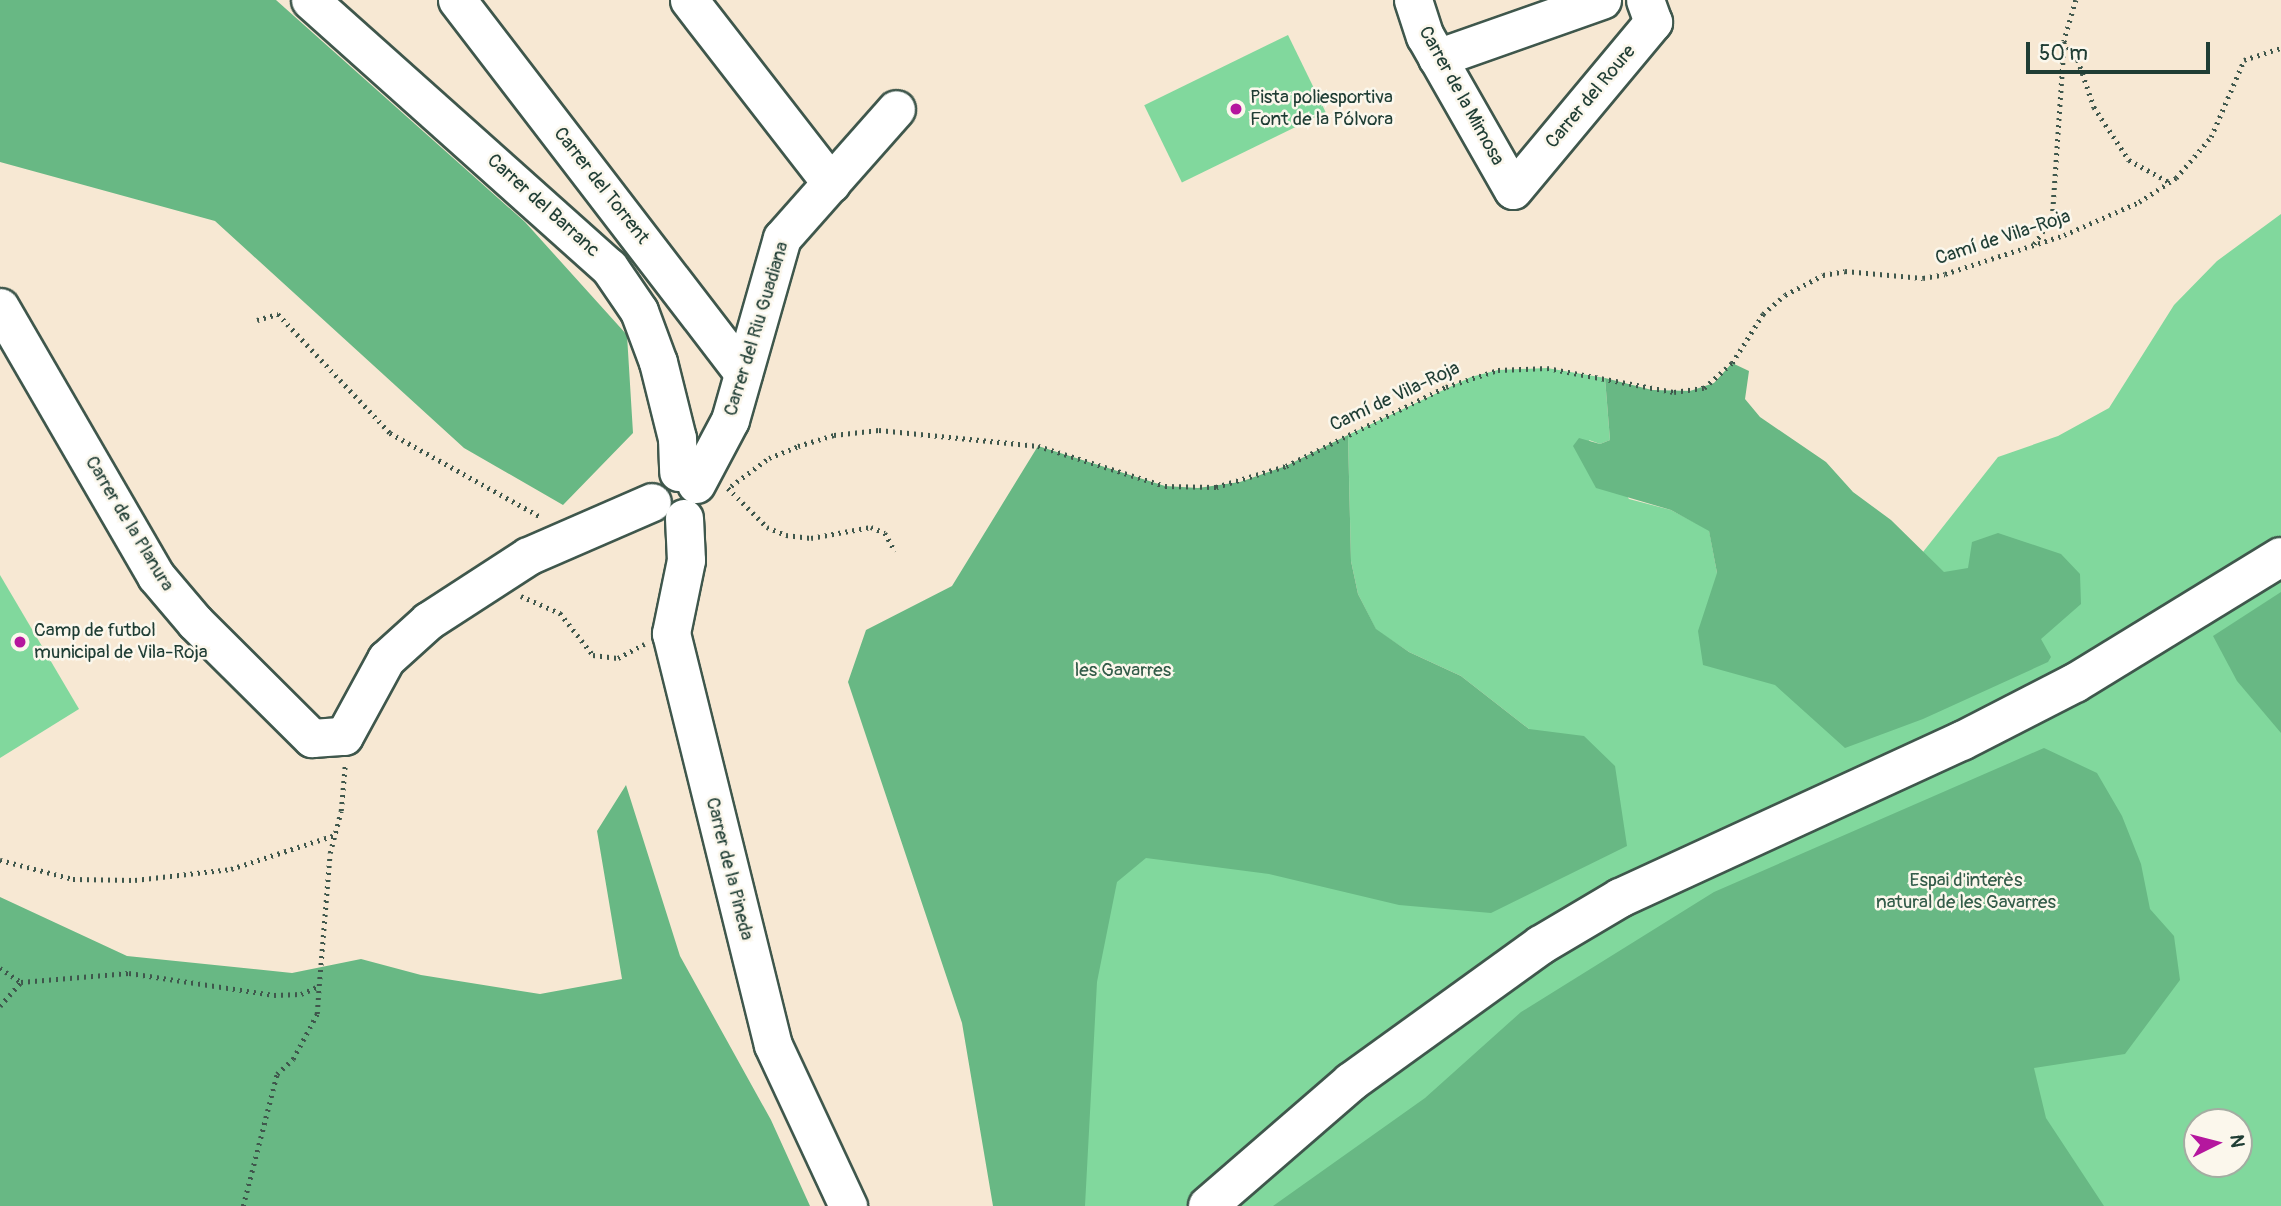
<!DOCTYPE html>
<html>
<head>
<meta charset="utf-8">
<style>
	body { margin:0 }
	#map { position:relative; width:2281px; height:1206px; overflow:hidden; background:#f7e8d3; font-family:Pangolin,sans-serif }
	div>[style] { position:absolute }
	.green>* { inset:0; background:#81d89d; transform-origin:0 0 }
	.forest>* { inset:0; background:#68b884 }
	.path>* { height:4.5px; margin-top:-2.25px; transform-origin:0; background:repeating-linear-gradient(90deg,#3f574c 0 2px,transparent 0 7px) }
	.roads { filter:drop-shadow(2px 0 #3f574c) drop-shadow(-2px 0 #3f574c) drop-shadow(0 2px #3f574c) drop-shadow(0 -2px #3f574c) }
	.minor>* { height:37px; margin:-18.5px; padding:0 18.5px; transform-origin:18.5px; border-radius:18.5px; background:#fff }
	.highway>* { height:38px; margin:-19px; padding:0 19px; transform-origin:19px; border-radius:19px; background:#fff }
	.dots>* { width:19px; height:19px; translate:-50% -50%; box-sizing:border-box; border:4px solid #fbf7ec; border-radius:50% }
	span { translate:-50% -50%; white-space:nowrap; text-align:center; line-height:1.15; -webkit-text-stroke:5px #fbf7ec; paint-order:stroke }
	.street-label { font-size:19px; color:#1f3d34 }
	.poi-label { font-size:19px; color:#1f3d34 }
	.left { translate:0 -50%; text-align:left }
	.park-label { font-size:19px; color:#335c49 }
	.north { position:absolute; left:2183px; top:1108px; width:70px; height:70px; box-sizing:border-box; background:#fbf7ec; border:2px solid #a3ada2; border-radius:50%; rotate:84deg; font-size:19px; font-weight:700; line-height:28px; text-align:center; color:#1f3d34 }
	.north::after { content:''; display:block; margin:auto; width:24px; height:32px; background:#b5179e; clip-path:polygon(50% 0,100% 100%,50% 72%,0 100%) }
	.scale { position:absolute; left:2026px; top:42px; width:184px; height:32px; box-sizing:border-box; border:4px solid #1f3d34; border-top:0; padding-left:9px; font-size:21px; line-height:24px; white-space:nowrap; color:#1f3d34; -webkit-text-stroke:5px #fbf7ec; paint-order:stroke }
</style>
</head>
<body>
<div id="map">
	<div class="green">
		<div style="left:1288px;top:35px;width:86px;height:160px;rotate:64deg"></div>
		<div style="clip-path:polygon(evenodd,2281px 214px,2281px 1206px,1040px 1206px,1005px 900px,1529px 729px,1461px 676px,1409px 652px,1376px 630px,1358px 594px,1351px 561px,1348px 435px,1471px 377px,1498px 370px,1547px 368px,1605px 378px,1610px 440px,1600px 444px,1589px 440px,1629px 499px,1671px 510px,1709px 530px,1717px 573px,1871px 592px,1923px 552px,1998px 457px,2058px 436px,2109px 408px,2174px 305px,2217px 261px,2281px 214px,2197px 1122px,2239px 1122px,2239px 1164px,2197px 1164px,2197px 1122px)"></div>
		<div style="clip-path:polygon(0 575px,79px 709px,0 758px)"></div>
	</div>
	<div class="forest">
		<div style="clip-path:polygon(0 0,276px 0,525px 222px,627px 335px,633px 433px,563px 505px,464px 448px,215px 221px,0 162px)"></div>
		<div style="clip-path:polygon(1732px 363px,1749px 371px,1745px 399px,1760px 417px,1826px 462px,1853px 492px,1891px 520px,1944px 572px,1968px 568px,1972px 542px,1998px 533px,2061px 554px,2080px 574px,2081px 604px,2041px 639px,2051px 657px,2048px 662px,1923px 719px,1845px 748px,1775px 685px,1703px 665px,1698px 631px,1717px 573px,1709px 531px,1671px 510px,1596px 488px,1573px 446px,1579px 438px,1600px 444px,1610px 440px,1605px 378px,1652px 390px,1690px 391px,1714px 383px)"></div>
		<div style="clip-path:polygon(1348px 435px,1351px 561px,1358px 594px,1376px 629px,1409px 652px,1461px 676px,1529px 729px,1584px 736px,1615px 766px,1627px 846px,1491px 913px,1399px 905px,1269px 874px,1146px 858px,1117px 882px,1097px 982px,1085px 1206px,993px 1206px,962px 1023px,848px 682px,866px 630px,952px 586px,1038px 446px,1165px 486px,1198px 488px,1240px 482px,1286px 466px)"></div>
		<div style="clip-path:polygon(2281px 592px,2281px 733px,2237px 681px,2213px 636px)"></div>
		<div style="clip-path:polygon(2044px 748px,2097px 773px,2122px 816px,2141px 864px,2150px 909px,2174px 936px,2180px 980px,2125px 1054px,2034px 1068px,2046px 1118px,2104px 1206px,1273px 1206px,1425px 1098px,1521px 1012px,1714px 892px)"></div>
		<div style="clip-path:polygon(626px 785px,680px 956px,771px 1120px,810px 1206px,0 1206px,0 897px,127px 956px,292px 973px,361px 959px,421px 975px,540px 994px,622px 979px,597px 831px)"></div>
	</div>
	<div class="path">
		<div style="left:2076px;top:0;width:43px;rotate:106.3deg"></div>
		<div style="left:2064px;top:41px;width:24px;rotate:54deg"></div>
		<div style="left:2078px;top:60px;width:50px;rotate:71.2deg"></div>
		<div style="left:2094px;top:107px;width:64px;rotate:56.6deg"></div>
		<div style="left:2129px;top:160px;width:46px;rotate:28.8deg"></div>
		<div style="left:2034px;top:244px;width:32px;rotate:-55deg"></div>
		<div style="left:2052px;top:218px;width:176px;rotate:-86.1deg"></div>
		<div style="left:257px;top:320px;width:22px;rotate:-16deg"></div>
		<div style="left:278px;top:314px;width:163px;rotate:46.7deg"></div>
		<div style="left:390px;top:433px;width:173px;rotate:29.1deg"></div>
		<div style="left:731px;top:486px;width:47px;rotate:-36.4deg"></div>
		<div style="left:769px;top:458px;width:31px;rotate:-22deg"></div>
		<div style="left:798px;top:446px;width:38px;rotate:-17deg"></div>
		<div style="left:834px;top:435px;width:45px;rotate:-6.3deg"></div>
		<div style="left:879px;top:430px;width:160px;rotate:5.7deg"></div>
		<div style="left:1038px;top:446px;width:133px;rotate:17.5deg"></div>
		<div style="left:1165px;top:486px;width:51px;rotate:1.1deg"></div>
		<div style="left:1216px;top:487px;width:73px;rotate:-16.7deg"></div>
		<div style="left:1286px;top:466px;width:178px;rotate:-26.3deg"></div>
		<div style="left:1446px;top:387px;width:55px;rotate:-18.1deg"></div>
		<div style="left:1498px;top:370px;width:49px;rotate:-2.3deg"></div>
		<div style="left:1547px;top:368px;width:129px;rotate:10.7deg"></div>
		<div style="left:1674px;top:392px;width:30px;rotate:-8deg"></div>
		<div style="left:1704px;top:388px;width:38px;rotate:-42deg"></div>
		<div style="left:1732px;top:363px;width:58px;rotate:-57.7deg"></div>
		<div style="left:1763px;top:314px;width:29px;rotate:-41deg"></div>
		<div style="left:1785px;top:295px;width:43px;rotate:-27.8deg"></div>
		<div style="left:1823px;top:275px;width:22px;rotate:-10deg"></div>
		<div style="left:1845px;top:271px;width:78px;rotate:5.1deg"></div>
		<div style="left:1923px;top:278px;width:22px;rotate:-10deg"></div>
		<div style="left:1945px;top:274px;width:125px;rotate:-18.1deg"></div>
		<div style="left:2064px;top:235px;width:82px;rotate:-23.7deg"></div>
		<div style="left:2139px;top:202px;width:44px;rotate:-33deg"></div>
		<div style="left:2176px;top:178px;width:54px;rotate:-49.5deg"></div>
		<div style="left:2211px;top:137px;width:84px;rotate:-66.8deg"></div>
		<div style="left:2244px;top:60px;width:39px;rotate:-18deg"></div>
		<div style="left:728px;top:488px;width:55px;rotate:45deg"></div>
		<div style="left:767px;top:527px;width:21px;rotate:23deg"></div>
		<div style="left:786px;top:535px;width:25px;rotate:7deg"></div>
		<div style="left:811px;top:538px;width:61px;rotate:-10.4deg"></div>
		<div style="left:871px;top:527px;width:15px;rotate:23deg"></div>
		<div style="left:885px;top:533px;width:21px;rotate:61deg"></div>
		<div style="left:521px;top:596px;width:43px;rotate:23.6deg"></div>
		<div style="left:560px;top:613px;width:53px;rotate:51.8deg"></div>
		<div style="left:593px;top:655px;width:25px;rotate:7deg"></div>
		<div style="left:618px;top:658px;width:30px;rotate:-28deg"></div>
		<div style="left:0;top:860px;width:75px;rotate:14.6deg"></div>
		<div style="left:73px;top:879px;width:62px;rotate:0.9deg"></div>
		<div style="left:135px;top:880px;width:97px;rotate:-6.5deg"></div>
		<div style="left:231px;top:869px;width:109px;rotate:-18.1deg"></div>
		<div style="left:0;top:968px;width:25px;rotate:34deg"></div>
		<div style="left:21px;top:982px;width:108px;rotate:-4.8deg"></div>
		<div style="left:129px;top:973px;width:147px;rotate:8.6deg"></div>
		<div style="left:274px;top:995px;width:27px;rotate:-2deg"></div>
		<div style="left:301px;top:994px;width:20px;rotate:-24deg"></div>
		<div style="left:319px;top:986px;width:133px;rotate:-85.3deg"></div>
		<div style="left:330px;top:853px;width:43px;rotate:-75.3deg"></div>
		<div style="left:341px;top:811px;width:46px;rotate:-85deg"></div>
		<div style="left:0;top:1006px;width:32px;rotate:-49deg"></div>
		<div style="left:243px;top:1206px;width:136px;rotate:-75.6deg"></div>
		<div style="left:277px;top:1074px;width:22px;rotate:-43deg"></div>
		<div style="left:293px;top:1059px;width:51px;rotate:-61.9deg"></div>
		<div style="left:317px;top:1014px;width:28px;rotate:-86deg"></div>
	</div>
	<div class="roads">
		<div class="minor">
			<div style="left:310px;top:0;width:401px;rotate:41.8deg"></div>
			<div style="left:609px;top:267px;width:53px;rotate:55.7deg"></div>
			<div style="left:639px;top:311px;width:54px;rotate:69.6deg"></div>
			<div style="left:658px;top:362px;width:78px;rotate:76deg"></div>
			<div style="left:677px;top:438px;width:34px;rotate:88deg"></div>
			<div style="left:457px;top:0;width:470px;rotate:52.5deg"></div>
			<div style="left:689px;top:0;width:232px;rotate:52.2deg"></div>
			<div style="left:1413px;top:0;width:38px;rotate:72deg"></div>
			<div style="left:1425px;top:36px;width:177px;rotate:60.3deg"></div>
			<div style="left:1513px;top:190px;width:219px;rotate:-50.2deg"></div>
			<div style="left:1653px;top:22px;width:23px;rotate:-110deg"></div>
			<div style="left:1437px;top:58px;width:175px;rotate:-19.4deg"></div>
			<div style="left:0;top:307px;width:311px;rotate:59.9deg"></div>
			<div style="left:156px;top:576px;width:60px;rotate:49.7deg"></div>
			<div style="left:195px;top:622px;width:165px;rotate:44.8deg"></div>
			<div style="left:312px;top:738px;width:32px;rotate:-4deg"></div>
			<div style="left:344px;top:736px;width:88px;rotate:-61.4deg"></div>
			<div style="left:386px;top:659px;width:57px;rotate:-42.1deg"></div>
			<div style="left:428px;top:621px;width:119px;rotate:-33deg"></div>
			<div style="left:528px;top:556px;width:135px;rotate:-23.5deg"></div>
			<div style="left:696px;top:484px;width:72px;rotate:-62deg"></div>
			<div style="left:730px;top:420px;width:189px;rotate:-74.1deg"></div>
			<div style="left:782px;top:238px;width:172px;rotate:-48.5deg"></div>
			<div style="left:684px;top:518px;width:42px;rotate:87.3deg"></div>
			<div style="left:686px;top:560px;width:75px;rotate:101.6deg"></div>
			<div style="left:671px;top:633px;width:424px;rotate:76.1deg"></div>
			<div style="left:773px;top:1045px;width:178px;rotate:65deg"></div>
		</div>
		<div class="highway">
			<div style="left:1208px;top:1206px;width:189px;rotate:-40.9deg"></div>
			<div style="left:1351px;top:1082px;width:234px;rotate:-35.8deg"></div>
			<div style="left:1541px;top:945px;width:92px;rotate:-30.7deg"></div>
			<div style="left:1620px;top:898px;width:376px;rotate:-24.7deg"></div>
			<div style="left:1962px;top:741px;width:127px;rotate:-27.2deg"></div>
			<div style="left:2075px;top:683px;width:241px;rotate:-31.5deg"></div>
		</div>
	</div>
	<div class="dots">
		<div style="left:1236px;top:109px;background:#b5179e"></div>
		<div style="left:20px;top:642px;background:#b5179e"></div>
	</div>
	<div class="street-label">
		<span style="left:1461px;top:96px;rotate:61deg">Carrer de la Mimosa</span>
		<span style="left:1591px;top:97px;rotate:-50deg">Carrer del Roure</span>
		<span style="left:601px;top:186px;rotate:52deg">Carrer del Torrent</span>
		<span style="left:543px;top:206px;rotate:42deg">Carrer del Barranc</span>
		<span style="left:2003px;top:238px;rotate:-18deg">Camí de Vila-Roja</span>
		<span style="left:757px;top:329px;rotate:-73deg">Carrer del Riu Guadiana</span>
		<span style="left:1395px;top:397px;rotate:-25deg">Camí de Vila-Roja</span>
		<span style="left:129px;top:524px;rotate:59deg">Carrer de la Planura</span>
		<span style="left:729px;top:869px;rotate:76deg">Carrer de la Pineda</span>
	</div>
	<div class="poi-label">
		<span class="left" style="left:1250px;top:109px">Pista poliesportiva<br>Font de la Pólvora</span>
		<span class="left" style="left:34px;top:642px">Camp de futbol<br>municipal de Vila-Roja</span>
	</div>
	<div class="park-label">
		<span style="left:1123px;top:671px">les Gavarres</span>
		<span style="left:1966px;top:892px">Espai d'interès<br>natural de les Gavarres</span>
	</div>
	<div class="north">N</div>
	<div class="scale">50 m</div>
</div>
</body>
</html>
